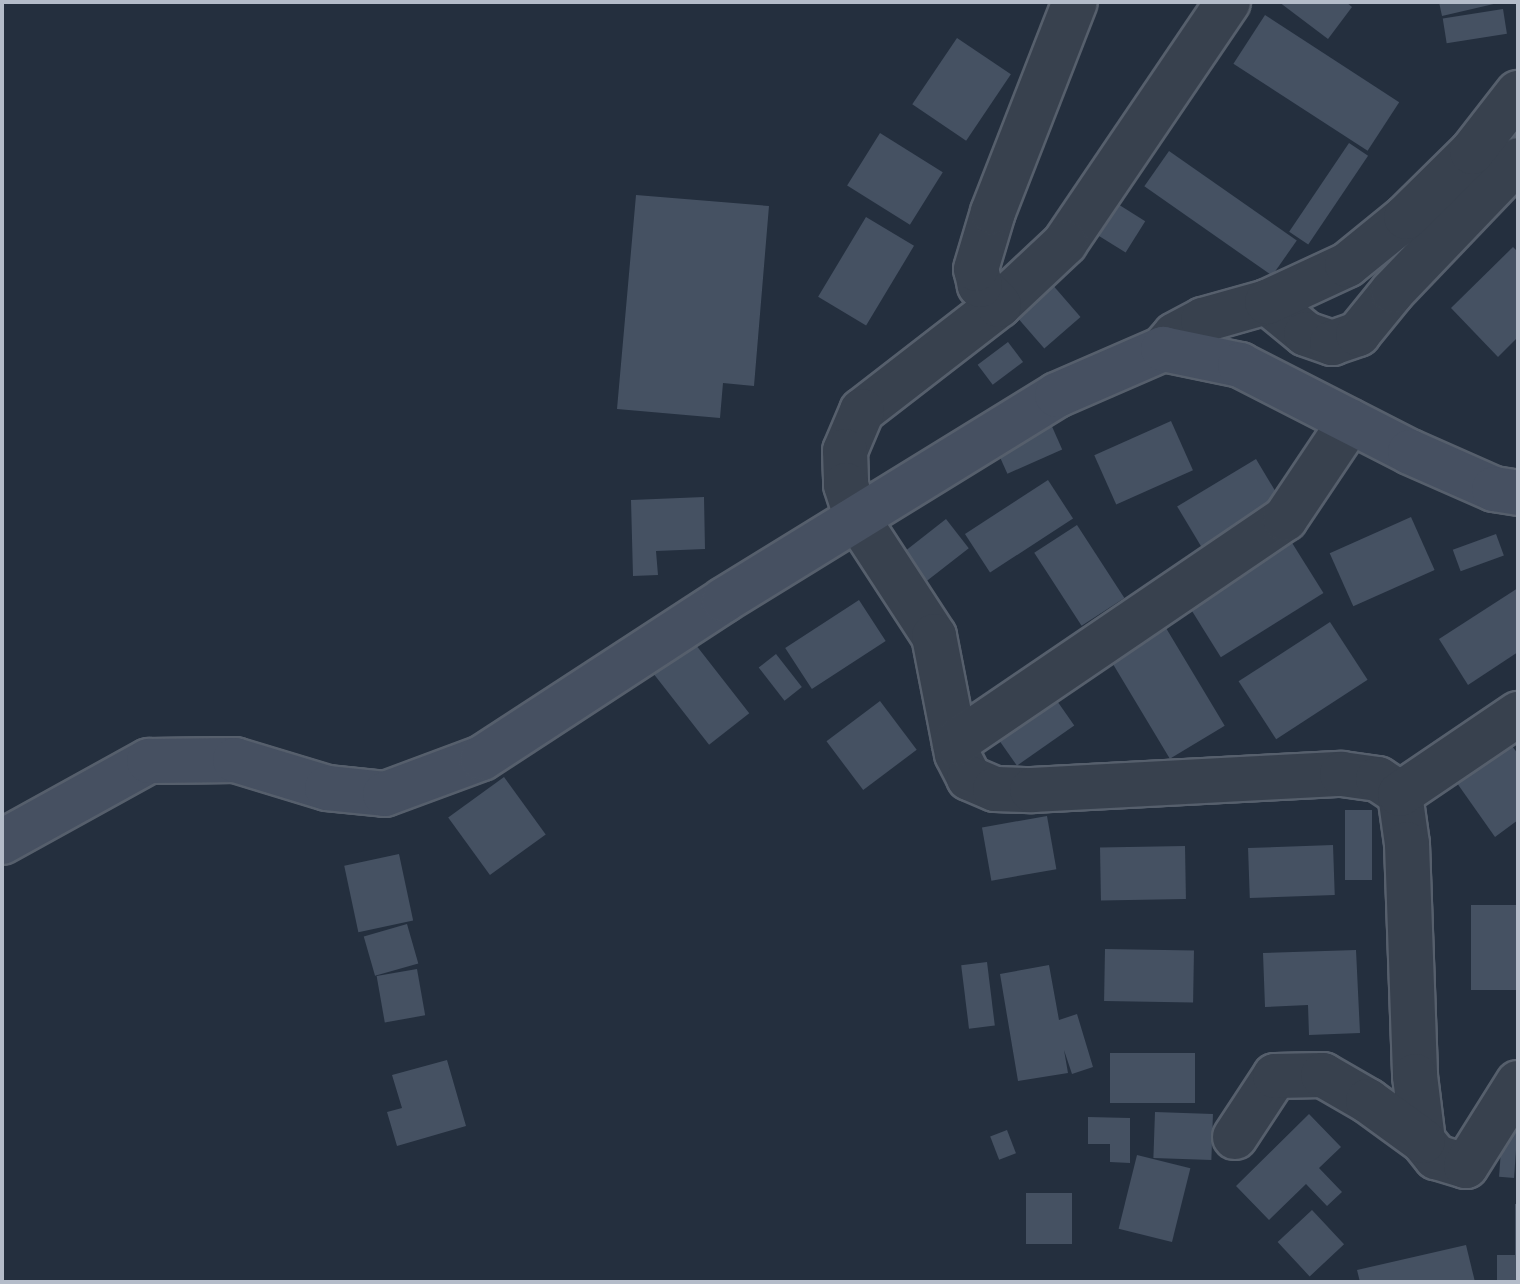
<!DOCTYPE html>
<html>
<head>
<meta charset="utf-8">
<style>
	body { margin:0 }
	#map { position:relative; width:1520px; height:1284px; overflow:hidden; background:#242f3e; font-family:"Archivo Narrow",sans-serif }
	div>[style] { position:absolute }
	.building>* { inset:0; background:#455162; transform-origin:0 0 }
	.roads { filter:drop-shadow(2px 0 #565f6c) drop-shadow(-2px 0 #565f6c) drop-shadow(0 2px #565f6c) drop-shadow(0 -2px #565f6c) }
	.street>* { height:44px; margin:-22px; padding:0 22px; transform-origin:22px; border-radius:22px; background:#38414e }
	.secondary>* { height:44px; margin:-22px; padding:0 22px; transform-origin:22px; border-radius:22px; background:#465061 }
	span { translate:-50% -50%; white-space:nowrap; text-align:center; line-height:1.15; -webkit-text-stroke:6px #1d2633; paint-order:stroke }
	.frame { position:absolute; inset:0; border:4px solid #b4bcc9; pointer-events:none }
</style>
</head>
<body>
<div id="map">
	<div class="building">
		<div style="clip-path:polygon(1279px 2px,1346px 2px,1352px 7px,1328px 39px)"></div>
		<div style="clip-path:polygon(1439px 2px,1498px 2px,1498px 3px,1442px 16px)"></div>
		<div style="left:1503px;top:9px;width:25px;height:61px;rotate:81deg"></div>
		<div style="left:1265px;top:15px;width:160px;height:58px;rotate:33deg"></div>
		<div style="left:957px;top:38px;width:65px;height:80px;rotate:34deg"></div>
		<div style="left:880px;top:133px;width:74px;height:62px;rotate:32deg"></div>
		<div style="left:1349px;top:143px;width:23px;height:107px;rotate:34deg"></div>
		<div style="left:1169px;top:151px;width:156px;height:43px;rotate:35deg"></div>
		<div style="clip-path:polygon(636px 195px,769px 206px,754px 386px,723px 383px,720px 418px,617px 409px)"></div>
		<div style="left:1113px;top:201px;width:38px;height:37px;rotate:32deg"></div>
		<div style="left:866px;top:217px;width:56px;height:93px;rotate:31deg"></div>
		<div style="clip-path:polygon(1513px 247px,1518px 252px,1518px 337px,1498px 357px,1451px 308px)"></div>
		<div style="left:1051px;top:283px;width:45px;height:48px;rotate:49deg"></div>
		<div style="left:1008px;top:342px;width:25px;height:38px;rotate:53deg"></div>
		<div style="left:1171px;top:421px;width:54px;height:84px;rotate:66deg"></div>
		<div style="left:1050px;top:422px;width:30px;height:60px;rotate:66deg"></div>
		<div style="left:1256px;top:459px;width:54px;height:92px;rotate:59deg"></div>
		<div style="left:1048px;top:480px;width:46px;height:99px;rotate:57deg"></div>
		<div style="clip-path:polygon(704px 497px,705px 549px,656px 551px,658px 575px,633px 576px,631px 500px)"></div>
		<div style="left:1411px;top:517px;width:58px;height:89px;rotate:66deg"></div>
		<div style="left:946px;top:519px;width:37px;height:53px;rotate:52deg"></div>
		<div style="left:1077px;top:525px;width:87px;height:51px;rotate:57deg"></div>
		<div style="left:1496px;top:534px;width:23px;height:46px;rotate:70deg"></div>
		<div style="left:1289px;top:538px;width:65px;height:121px;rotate:58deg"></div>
		<div style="clip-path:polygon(1518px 588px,1518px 652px,1468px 685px,1439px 639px)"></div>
		<div style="left:859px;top:600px;width:49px;height:88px;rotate:57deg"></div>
		<div style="left:1330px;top:622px;width:69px;height:109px;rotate:57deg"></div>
		<div style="left:1166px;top:628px;width:114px;height:64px;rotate:59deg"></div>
		<div style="left:692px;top:640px;width:93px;height:51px;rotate:52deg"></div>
		<div style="left:776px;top:654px;width:42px;height:22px;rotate:52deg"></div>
		<div style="left:1041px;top:678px;width:58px;height:70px;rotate:55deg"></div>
		<div style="left:880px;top:701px;width:61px;height:67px;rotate:53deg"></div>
		<div style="clip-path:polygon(1506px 738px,1518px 754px,1518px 820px,1495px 837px,1452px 776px)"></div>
		<div style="left:504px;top:777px;width:71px;height:69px;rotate:54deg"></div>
		<div style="left:1345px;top:810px;width:27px;height:70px"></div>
		<div style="left:1047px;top:816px;width:54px;height:66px;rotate:80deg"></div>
		<div style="left:1333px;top:845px;width:50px;height:85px;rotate:88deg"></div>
		<div style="left:1185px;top:846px;width:53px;height:85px;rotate:89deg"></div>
		<div style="left:399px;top:854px;width:68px;height:56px;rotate:78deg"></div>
		<div style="left:1518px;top:905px;width:85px;height:47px;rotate:90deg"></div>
		<div style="left:407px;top:924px;width:41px;height:45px;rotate:74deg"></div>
		<div style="left:1105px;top:949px;width:89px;height:52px;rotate:1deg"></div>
		<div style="clip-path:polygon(1356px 950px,1360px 1033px,1309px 1035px,1308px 1005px,1265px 1007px,1263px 953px)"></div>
		<div style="left:987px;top:962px;width:64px;height:26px;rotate:83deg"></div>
		<div style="clip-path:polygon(1049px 965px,1059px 1020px,1077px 1014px,1093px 1067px,1072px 1074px,1064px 1050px,1068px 1073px,1018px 1081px,1000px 974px)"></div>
		<div style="left:417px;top:969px;width:47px;height:41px;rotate:80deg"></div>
		<div style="left:1110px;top:1053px;width:85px;height:50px"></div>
		<div style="clip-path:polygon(447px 1060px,466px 1126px,397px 1146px,387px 1112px,402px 1108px,392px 1075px)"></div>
		<div style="left:1155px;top:1112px;width:58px;height:46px;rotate:2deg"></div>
		<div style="clip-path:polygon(1309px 1114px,1341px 1147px,1319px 1168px,1342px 1192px,1327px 1206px,1306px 1184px,1269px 1220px,1236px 1186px)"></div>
		<div style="clip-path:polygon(1088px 1117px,1130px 1118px,1130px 1163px,1110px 1162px,1110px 1144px,1088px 1144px)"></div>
		<div style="left:1503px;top:1121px;width:15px;height:56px;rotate:4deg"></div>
		<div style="left:1007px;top:1130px;width:25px;height:18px;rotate:69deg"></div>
		<div style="left:1137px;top:1155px;width:55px;height:76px;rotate:14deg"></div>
		<div style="left:1026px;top:1193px;width:46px;height:51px"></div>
		<div style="clip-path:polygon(1515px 1204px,1518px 1204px,1518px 1282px,1497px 1282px,1497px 1255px,1515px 1255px)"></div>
		<div style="left:1312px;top:1210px;width:47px;height:47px;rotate:47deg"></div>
		<div style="clip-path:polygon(1466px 1245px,1475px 1282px,1360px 1282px,1357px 1270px)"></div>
	</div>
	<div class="roads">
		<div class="street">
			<div style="left:1228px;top:2px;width:291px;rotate:124.1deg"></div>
			<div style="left:1065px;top:243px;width:91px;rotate:136.8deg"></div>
			<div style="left:999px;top:305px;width:173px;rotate:142.3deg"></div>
			<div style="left:862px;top:411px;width:43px;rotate:113deg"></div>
			<div style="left:845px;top:451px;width:34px;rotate:88deg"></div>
			<div style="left:846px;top:485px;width:35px;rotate:72deg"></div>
			<div style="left:857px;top:518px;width:141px;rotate:56.9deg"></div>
			<div style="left:934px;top:636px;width:120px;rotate:79deg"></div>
			<div style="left:957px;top:754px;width:27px;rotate:63deg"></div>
			<div style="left:969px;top:778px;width:28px;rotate:23deg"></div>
			<div style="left:995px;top:789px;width:37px;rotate:2deg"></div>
			<div style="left:1032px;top:790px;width:310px;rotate:-3deg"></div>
			<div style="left:1342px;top:774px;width:36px;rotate:8deg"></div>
			<div style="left:1378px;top:779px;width:27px;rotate:34deg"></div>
			<div style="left:1400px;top:794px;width:50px;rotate:82deg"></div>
			<div style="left:1407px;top:844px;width:232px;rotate:88deg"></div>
			<div style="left:1415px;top:1076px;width:65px;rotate:83deg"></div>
			<div style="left:1423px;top:1141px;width:21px;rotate:51deg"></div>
			<div style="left:1436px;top:1157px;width:31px;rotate:17deg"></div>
			<div style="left:1466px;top:1166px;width:98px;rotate:-57.9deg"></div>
			<div style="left:1267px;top:302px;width:50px;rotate:39.4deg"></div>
			<div style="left:1306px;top:334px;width:28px;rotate:19deg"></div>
			<div style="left:1332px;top:343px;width:28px;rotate:-19deg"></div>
			<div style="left:1358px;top:334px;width:55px;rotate:-50.9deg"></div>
			<div style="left:1393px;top:291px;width:181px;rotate:-46.3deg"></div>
			<div style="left:999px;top:305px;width:28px;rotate:-134deg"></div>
			<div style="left:980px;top:285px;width:16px;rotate:-104deg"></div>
			<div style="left:976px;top:269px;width:59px;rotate:-73.4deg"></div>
			<div style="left:993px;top:212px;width:225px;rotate:-68.7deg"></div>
			<div style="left:1163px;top:349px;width:18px;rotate:-49deg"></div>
			<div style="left:1175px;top:335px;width:32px;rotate:-28deg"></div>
			<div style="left:1203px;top:320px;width:66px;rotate:-15.7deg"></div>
			<div style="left:1267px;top:302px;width:88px;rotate:-24.8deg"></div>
			<div style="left:1347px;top:265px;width:76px;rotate:-39.1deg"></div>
			<div style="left:1406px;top:217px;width:93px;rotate:-44.6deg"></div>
			<div style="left:1472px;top:152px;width:75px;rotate:-52.1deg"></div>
			<div style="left:955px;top:743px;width:399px;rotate:-34.2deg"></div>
			<div style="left:1285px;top:519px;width:117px;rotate:-56.2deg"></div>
			<div style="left:1400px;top:794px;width:143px;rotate:-34.1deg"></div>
			<div style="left:1235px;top:1137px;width:73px;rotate:-56.7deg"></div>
			<div style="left:1275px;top:1076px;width:48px;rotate:-1.2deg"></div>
			<div style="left:1323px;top:1075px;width:52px;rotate:30deg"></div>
			<div style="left:1368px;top:1101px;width:68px;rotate:36deg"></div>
		</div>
		<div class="secondary">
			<div style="left:2px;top:842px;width:168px;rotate:-28.9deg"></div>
			<div style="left:149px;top:761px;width:86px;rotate:-0.7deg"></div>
			<div style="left:235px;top:760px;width:96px;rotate:16.9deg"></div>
			<div style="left:327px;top:788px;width:58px;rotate:5.9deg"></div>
			<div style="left:385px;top:794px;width:103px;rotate:-20.4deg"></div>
			<div style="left:482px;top:758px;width:289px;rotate:-33.1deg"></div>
			<div style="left:724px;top:600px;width:391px;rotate:-31.6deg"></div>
			<div style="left:1057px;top:395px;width:116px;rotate:-23.5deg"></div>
			<div style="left:1163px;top:349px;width:79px;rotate:11.7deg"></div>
			<div style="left:1240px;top:365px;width:191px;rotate:27.1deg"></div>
			<div style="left:1410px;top:452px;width:92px;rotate:23.8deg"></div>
			<div style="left:1494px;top:489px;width:24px;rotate:9deg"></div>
		</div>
	</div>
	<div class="frame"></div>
</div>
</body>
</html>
